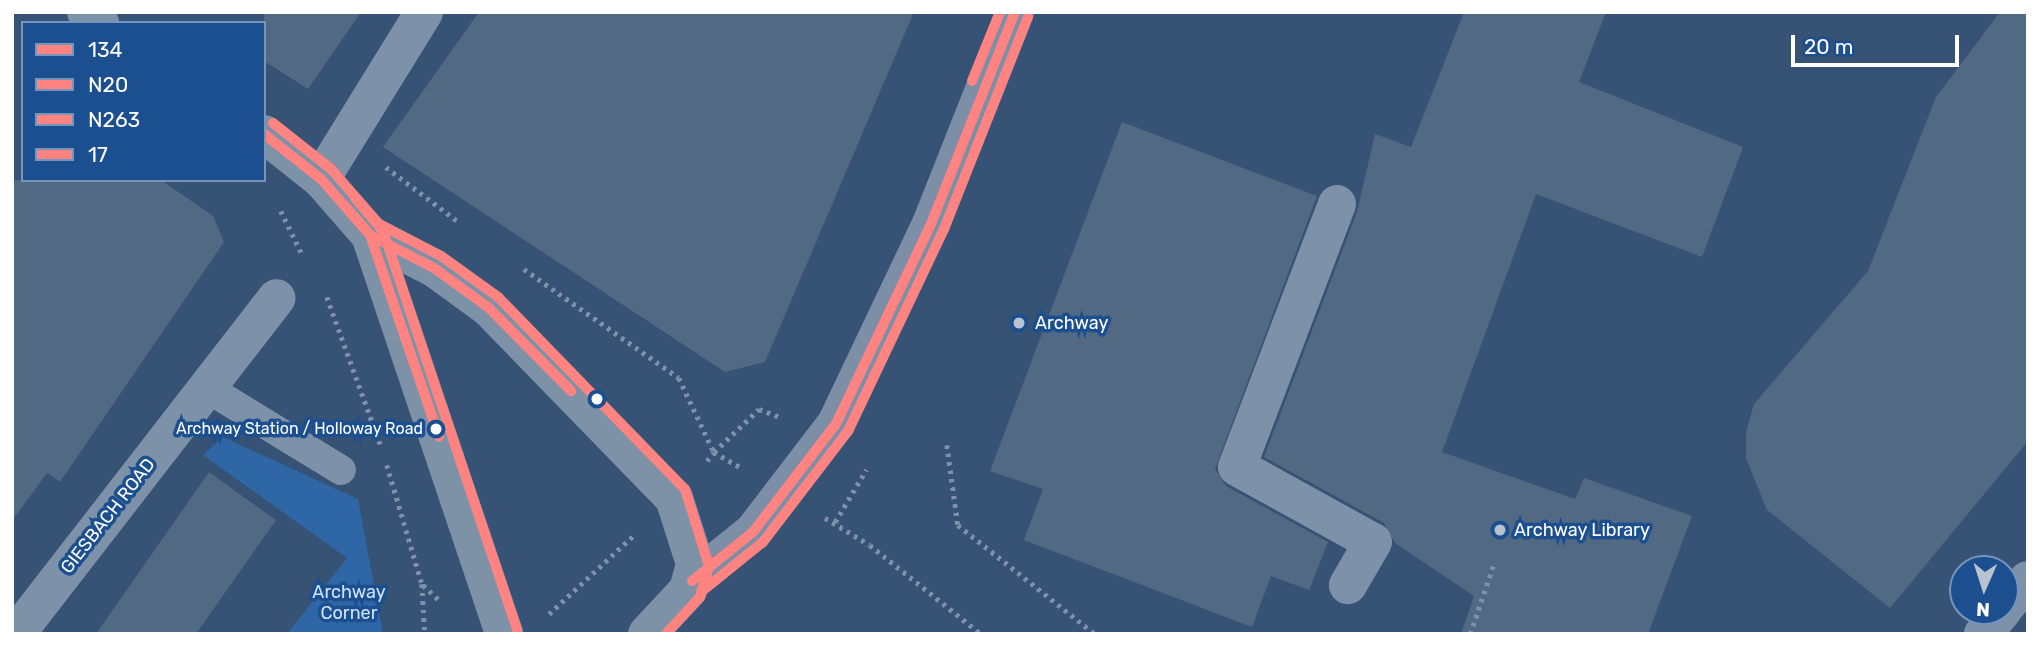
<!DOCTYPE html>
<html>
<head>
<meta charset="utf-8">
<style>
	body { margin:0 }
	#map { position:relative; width:2040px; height:646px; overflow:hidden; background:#365274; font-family:Rubik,sans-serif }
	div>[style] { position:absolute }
	.green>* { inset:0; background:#2f66a5 }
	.building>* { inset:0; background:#526984 }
	.path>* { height:4.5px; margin-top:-2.25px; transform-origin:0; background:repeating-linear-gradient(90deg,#7d92a8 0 3.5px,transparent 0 8.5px) }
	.lane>* { height:30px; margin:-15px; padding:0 15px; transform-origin:15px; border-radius:15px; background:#7d92a8 }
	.street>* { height:38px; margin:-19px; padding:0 19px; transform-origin:19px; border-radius:19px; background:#7d92a8 }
	.primary>* { height:38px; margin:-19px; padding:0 19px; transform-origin:19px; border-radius:19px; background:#7d8ea7 }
	.highway>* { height:38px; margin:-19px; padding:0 19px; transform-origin:19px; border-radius:19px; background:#7e92a7 }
	.bus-1>* { height:10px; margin:-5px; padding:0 5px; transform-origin:5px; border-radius:5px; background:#ff8380 }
	.bus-2>* { height:10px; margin:-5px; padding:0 5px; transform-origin:5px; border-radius:5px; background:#ff8380 }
	.bus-3>* { height:10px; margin:-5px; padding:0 5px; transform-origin:5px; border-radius:5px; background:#ff8380 }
	.bus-4>* { height:10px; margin:-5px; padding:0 5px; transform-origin:5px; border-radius:5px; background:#ff8380 }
	.bus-5>* { height:10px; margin:-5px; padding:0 5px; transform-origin:5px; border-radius:5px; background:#ff8380 }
	.dots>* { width:19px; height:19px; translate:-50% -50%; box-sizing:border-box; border:4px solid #1b4f8f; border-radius:50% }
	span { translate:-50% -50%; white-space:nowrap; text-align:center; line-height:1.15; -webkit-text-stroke:7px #1b4f8f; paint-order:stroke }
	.bus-label { font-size:16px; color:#fff }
	.right { translate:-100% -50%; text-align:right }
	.poi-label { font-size:18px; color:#fff }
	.left { translate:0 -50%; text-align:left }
	.street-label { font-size:18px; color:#fff }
	.park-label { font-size:18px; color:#cfe3fa }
	.frame { position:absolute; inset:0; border:14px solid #fff; pointer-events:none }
	.legend { position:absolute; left:21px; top:21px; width:245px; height:161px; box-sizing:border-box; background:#1b4f8f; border:2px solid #7695bc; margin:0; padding:9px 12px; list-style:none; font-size:21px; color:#fff }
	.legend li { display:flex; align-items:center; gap:14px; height:35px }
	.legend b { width:35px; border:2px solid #7695bc }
	.north { position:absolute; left:1949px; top:555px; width:70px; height:70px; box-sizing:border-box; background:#1b4f8f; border:2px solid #7695bc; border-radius:50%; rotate:183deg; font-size:19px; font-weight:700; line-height:28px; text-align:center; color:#fff }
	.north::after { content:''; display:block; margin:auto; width:24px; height:32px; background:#b9c2ce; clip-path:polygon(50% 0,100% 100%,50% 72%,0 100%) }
	.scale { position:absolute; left:1791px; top:35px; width:168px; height:32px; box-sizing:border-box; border:4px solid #fff; border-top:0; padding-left:9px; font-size:21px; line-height:24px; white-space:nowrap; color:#fff; -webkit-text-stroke:5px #1b4f8f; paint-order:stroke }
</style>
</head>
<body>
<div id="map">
	<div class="green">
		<div style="clip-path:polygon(223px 437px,358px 499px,383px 634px,287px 634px,347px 558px,203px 455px)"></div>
	</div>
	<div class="building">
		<div style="clip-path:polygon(264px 12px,361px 12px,308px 89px,264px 61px)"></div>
		<div style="clip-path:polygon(479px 12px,914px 12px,765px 362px,725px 372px,383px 147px)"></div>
		<div style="clip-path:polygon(1464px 12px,1606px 12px,1579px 82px,1743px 147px,1702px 257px,1536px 194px,1442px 452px,1575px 499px,1584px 478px,1692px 516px,1648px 634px,1461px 634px,1474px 596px,1395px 543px,1384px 523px,1264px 457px,1357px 212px,1375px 134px,1411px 147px)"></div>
		<div style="clip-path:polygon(2000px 12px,2028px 12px,2028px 441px,1890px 608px,1767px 510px,1746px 458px,1746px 432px,1754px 404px,1868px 271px,1936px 97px)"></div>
		<div style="clip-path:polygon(1122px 122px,1317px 196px,1215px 469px,1226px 486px,1328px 542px,1309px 590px,1271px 576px,1252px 627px,1024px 540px,1043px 489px,990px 471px)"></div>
		<div style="clip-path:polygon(12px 180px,161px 180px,213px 216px,224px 242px,60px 482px,47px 473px,12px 521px)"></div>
		<div style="clip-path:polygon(209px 472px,276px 520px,196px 634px,96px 634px)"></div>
	</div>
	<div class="path">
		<div style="left:386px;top:167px;width:93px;rotate:37.1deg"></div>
		<div style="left:281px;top:211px;width:50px;rotate:63.9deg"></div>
		<div style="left:524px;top:269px;width:189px;rotate:35.1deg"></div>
		<div style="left:679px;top:378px;width:82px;rotate:64.7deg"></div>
		<div style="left:714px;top:452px;width:62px;rotate:-43.7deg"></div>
		<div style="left:759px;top:409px;width:22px;rotate:21deg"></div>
		<div style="left:327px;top:297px;width:158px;rotate:70.1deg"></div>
		<div style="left:947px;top:445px;width:81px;rotate:82.2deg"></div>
		<div style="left:958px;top:525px;width:175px;rotate:38.5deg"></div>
		<div style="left:707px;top:461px;width:11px;rotate:-52deg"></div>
		<div style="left:714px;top:452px;width:32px;rotate:30deg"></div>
		<div style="left:387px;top:465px;width:124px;rotate:73.6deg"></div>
		<div style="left:422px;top:584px;width:50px;rotate:86.6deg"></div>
		<div style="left:825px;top:518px;width:52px;rotate:31deg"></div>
		<div style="left:870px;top:545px;width:142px;rotate:38.7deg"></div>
		<div style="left:835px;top:522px;width:61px;rotate:-59.2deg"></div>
		<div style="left:423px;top:585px;width:22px;rotate:43deg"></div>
		<div style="left:549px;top:614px;width:117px;rotate:-42.9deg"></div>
		<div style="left:1470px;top:634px;width:72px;rotate:-71.3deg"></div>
	</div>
	<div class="lane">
		<div style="left:207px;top:388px;width:157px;rotate:31.5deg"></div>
	</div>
	<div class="street">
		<div style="left:321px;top:179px;width:196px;rotate:-58.3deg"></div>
		<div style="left:1337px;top:204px;width:281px;rotate:110.8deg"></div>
		<div style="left:1237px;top:467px;width:155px;rotate:28.9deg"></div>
		<div style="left:1373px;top:542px;width:50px;rotate:120.2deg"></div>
		<div style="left:2005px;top:607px;width:35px;rotate:-50deg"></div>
		<div style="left:16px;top:634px;width:425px;rotate:-52.2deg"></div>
		<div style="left:1983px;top:634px;width:30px;rotate:-50deg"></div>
	</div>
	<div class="primary">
		<div style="left:692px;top:581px;width:78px;rotate:-38.8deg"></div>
		<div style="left:753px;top:532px;width:136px;rotate:-52.5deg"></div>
		<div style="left:836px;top:424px;width:221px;rotate:-64.6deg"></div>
		<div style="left:931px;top:224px;width:228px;rotate:-68.4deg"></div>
	</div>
	<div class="highway">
		<div style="left:86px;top:12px;width:18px;rotate:38deg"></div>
		<div style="left:264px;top:134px;width:73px;rotate:38.3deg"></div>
		<div style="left:321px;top:179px;width:74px;rotate:48.8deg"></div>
		<div style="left:370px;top:235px;width:72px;rotate:27.3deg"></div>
		<div style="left:434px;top:268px;width:68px;rotate:36deg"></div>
		<div style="left:489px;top:308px;width:265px;rotate:45.8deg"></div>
		<div style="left:674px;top:498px;width:69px;rotate:72.3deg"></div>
		<div style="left:695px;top:564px;width:27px;rotate:105deg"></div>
		<div style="left:688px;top:590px;width:60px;rotate:133deg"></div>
		<div style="left:370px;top:235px;width:421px;rotate:71.4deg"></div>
	</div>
	<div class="bus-1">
		<div style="left:692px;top:581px;width:78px;rotate:-38.8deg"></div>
		<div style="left:753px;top:532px;width:136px;rotate:-52.5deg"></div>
		<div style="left:836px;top:424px;width:221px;rotate:-64.6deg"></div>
		<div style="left:931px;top:224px;width:228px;rotate:-68.4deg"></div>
	</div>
	<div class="bus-2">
		<div style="left:701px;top:592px;width:80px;rotate:-38.9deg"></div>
		<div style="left:763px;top:542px;width:140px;rotate:-52.6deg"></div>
		<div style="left:848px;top:431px;width:224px;rotate:-64.6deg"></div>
		<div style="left:944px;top:229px;width:228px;rotate:-68.4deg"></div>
	</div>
	<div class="bus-3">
		<div style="left:273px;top:123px;width:74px;rotate:38.4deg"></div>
		<div style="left:331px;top:169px;width:73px;rotate:48.9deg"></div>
		<div style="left:379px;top:224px;width:70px;rotate:27.3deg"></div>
		<div style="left:441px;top:256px;width:70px;rotate:35.7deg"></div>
		<div style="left:498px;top:297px;width:268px;rotate:45.8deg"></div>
		<div style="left:685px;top:489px;width:81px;rotate:72.7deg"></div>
		<div style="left:709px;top:566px;width:32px;rotate:106deg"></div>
		<div style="left:700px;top:597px;width:50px;rotate:132.6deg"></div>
		<div style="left:355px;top:198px;width:43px;rotate:49.7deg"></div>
		<div style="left:383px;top:231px;width:421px;rotate:71.4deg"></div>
	</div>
	<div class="bus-4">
		<div style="left:264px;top:134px;width:73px;rotate:38.3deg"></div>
		<div style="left:321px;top:179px;width:74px;rotate:48.8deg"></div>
		<div style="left:370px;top:235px;width:72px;rotate:27.3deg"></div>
		<div style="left:434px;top:268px;width:68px;rotate:36deg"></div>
		<div style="left:489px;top:308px;width:117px;rotate:45.3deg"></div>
		<div style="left:345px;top:206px;width:38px;rotate:49deg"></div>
		<div style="left:370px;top:235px;width:213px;rotate:71.1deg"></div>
	</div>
	<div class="bus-5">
		<div style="left:972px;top:81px;width:74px;rotate:-67.9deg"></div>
	</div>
	<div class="dots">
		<div style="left:1019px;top:323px;background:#b9c2ce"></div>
		<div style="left:597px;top:399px;background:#fff"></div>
		<div style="left:436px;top:429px;background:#fff"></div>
		<div style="left:1500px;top:530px;background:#b9c2ce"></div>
	</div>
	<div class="bus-label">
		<span class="right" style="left:423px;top:429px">Archway Station / Holloway Road</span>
	</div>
	<div class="poi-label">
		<span class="left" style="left:1035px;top:323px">Archway</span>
		<span class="left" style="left:1514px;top:530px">Archway Library</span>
	</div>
	<div class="street-label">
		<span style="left:108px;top:516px;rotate:-52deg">GIESBACH ROAD</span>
	</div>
	<div class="park-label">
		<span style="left:349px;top:603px">Archway<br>Corner</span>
	</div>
	<div class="frame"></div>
	<ul class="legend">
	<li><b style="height:9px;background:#ff8380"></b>134</li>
	<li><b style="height:9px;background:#ff8380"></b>N20</li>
	<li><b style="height:9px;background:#ff8380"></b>N263</li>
	<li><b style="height:9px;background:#ff8380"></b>17</li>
	</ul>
	<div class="north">N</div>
	<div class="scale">20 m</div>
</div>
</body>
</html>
